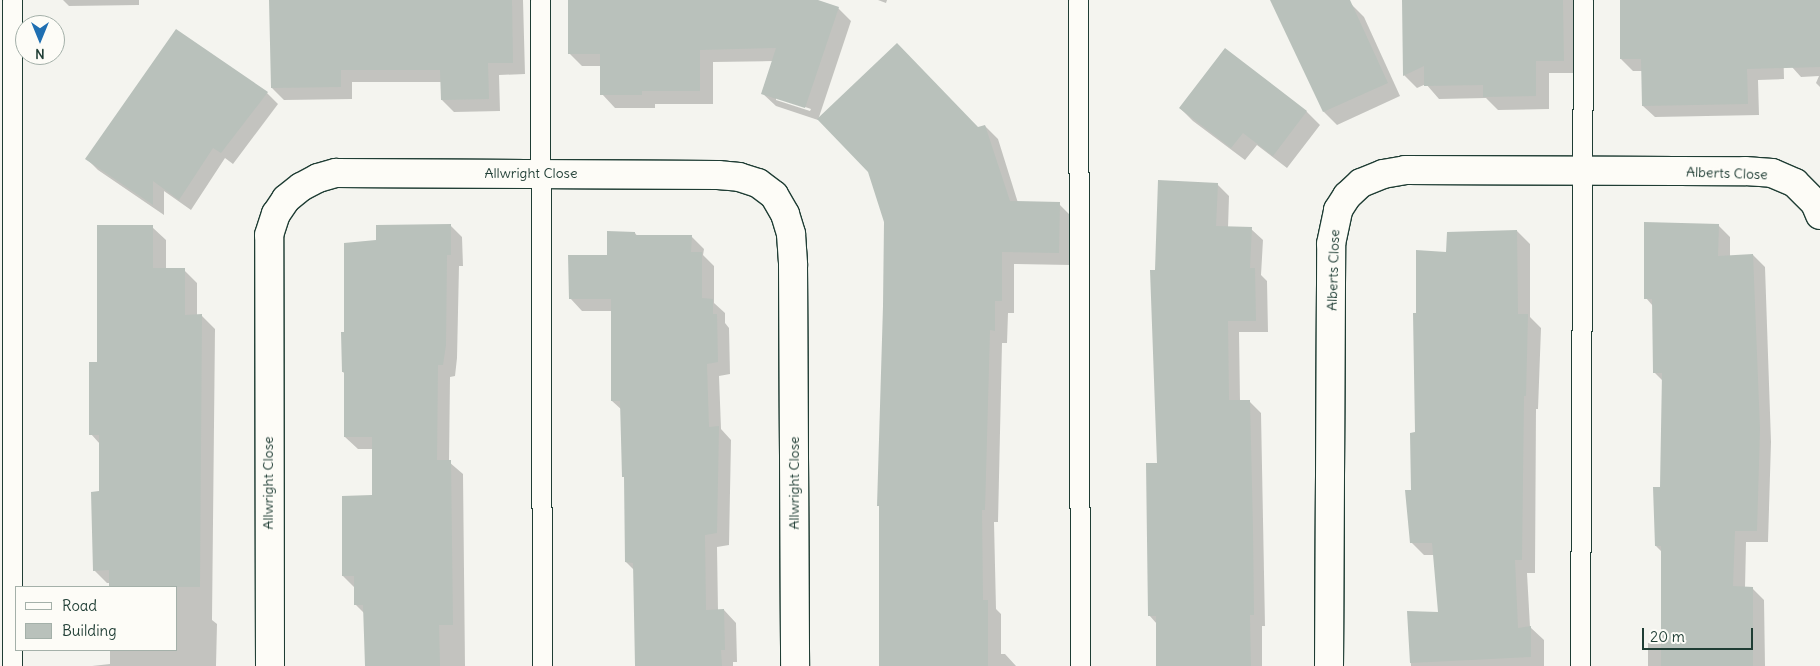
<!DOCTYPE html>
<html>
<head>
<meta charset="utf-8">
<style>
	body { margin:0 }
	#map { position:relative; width:1820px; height:666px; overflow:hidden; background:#f4f4ef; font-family:Delius,sans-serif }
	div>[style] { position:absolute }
	.shadow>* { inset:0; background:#0003 }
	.building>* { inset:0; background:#b9c1bb }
	.roads { filter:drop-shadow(1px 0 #1f3d34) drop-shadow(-1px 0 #1f3d34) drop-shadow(0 1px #1f3d34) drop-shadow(0 -1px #1f3d34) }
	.lane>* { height:19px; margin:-9.5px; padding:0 9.5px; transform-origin:9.5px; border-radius:9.5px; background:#fdfcf7 }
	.street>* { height:28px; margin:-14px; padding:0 14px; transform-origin:14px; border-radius:14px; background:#fdfcf7 }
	span { translate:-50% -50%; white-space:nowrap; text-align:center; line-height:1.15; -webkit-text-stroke:5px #fdfcf7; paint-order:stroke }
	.street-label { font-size:14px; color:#1f3d34 }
	.legend { position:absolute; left:15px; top:586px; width:162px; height:65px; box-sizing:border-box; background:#fdfcf7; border:1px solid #a4b0a9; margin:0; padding:6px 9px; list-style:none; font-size:15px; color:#1f3d34 }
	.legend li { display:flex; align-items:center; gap:10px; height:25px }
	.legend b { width:25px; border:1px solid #a4b0a9 }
	.north { position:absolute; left:15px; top:15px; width:50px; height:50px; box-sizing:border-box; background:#fdfcf7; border:1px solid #a4b0a9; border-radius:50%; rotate:180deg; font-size:14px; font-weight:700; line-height:20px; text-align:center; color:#1f3d34 }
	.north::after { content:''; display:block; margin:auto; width:18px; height:22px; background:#1f6fb2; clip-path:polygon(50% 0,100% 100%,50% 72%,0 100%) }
	.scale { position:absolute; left:1642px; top:628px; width:111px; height:22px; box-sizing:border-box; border:2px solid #1f3d34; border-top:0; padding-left:6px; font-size:15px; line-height:18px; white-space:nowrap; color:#1f3d34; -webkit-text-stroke:4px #fdfcf7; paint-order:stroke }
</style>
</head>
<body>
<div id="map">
	<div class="shadow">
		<div style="clip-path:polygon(63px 0,139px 0,139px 5px,69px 6px)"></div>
		<div style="clip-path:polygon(271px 0,523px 0,525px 74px,499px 75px,500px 111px,454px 112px,442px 100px,442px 82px,352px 82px,352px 99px,284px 100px,272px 88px)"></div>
		<div style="clip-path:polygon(evenodd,569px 0,814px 0,838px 8px,851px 21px,818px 120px,776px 106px,762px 93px,773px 61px,713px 62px,713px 104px,655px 104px,655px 108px,615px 108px,602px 94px,601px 66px,582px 66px,569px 53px,569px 0,776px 97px,811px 109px,810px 111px,776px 100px,776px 97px)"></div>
		<div style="clip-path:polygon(878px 0,887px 0,886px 3px)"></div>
		<div style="clip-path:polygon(1272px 0,1345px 0,1351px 4px,1364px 17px,1400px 96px,1337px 125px,1324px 112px)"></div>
		<div style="clip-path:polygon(1403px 0,1575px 0,1576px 73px,1549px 73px,1549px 109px,1498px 110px,1486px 98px,1439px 99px,1426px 84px,1417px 88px,1404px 75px)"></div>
		<div style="clip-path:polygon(1621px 0,1782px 0,1784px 79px,1758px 80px,1759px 115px,1655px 117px,1643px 106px,1643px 71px,1633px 71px,1621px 59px)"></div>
		<div style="clip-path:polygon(1816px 0,1820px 0,1820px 87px,1816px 83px,1819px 76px,1801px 77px,1792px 67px)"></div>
		<div style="clip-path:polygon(1225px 49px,1307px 112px,1320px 125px,1287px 168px,1257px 145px,1245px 160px,1193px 121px,1180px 108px)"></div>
		<div style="clip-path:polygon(267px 93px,278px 104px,233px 164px,225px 158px,191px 210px,164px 191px,164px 215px,98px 170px,87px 159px)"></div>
		<div style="clip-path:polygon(985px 126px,998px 139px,1018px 203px,1059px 204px,1072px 217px,1071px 265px,1014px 264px,1014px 313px,1008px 313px,1007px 343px,1002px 343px,998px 522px,994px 522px,996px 609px,1001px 614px,1001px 654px,1005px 654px,1016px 666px,881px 666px,880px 507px,878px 505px,978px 128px)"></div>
		<div style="clip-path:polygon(1217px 184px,1229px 196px,1228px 228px,1251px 229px,1263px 240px,1261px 275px,1267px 281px,1268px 332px,1239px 332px,1240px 401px,1249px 401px,1261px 413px,1265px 626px,1262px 626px,1262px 666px,1158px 666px,1157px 624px,1149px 615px,1158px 464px,1156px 271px)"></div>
		<div style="clip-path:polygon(450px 225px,462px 237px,463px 266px,459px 266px,457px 358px,455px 376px,450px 377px,449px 462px,463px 474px,465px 666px,366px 666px,365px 614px,355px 604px,355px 588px,343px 576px,374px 496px,374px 449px,358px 449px,345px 437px,345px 374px,343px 372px,345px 333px,378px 241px)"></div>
		<div style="clip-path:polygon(1718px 225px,1730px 237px,1730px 257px,1753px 255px,1765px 267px,1771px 442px,1768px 542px,1746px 542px,1745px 588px,1753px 589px,1764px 600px,1765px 666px,1648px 666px,1648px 643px,1662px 644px,1662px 552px,1656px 546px,1661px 488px,1663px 381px,1654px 372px,1653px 306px,1646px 298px)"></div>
		<div style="clip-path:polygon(152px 227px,166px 240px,166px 270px,184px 270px,197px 283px,197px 316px,202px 316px,215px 329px,212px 620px,217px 624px,216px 666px,92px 666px,110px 664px,110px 650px,176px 650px,176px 587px,110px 587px,110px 583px,107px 583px,94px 570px,100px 492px,100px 444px,91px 434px,99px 364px)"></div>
		<div style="clip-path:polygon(1517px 231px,1530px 244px,1530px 317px,1541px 328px,1538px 409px,1536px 409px,1535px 573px,1527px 573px,1530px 627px,1544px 640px,1544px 666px,1411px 666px,1408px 612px,1439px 613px,1435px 555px,1424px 555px,1411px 542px,1416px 434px,1417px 314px,1447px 253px)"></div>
		<div style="clip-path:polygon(635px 233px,638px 237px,691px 236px,704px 249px,703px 255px,714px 266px,714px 303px,725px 313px,725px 323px,729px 328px,730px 374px,719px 376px,721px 429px,731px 440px,729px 545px,717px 547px,718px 611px,724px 610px,736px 623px,737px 662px,733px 662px,733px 666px,636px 666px,634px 570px,626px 562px,626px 479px,623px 476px,622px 410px,612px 401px,612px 311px,582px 311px,570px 298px,608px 256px)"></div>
	</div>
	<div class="building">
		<div style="clip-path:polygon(269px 0,512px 0,513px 63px,488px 63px,489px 99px,441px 100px,440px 70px,341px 70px,341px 87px,271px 88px)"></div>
		<div style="clip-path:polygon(568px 0,818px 0,839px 7px,805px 108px,761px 94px,776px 48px,700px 50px,700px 91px,642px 91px,642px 95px,600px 95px,600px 54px,568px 54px)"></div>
		<div style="clip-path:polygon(1270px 0,1350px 0,1388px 83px,1323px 112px)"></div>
		<div style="clip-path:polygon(1402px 0,1563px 0,1564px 61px,1536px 61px,1536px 96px,1483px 97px,1483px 85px,1424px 86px,1424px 66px,1403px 76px)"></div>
		<div style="clip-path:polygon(1620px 0,1820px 0,1820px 67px,1747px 69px,1748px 104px,1642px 106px,1641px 59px,1620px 59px)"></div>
		<div style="clip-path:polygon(176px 29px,268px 92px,221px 153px,213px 148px,179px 200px,153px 181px,153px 205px,85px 159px)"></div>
		<div style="clip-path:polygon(897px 43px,978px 127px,985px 125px,1010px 201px,1060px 202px,1059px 253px,1002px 252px,1002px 301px,995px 301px,995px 331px,990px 330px,985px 510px,982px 510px,983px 600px,988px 600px,988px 666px,879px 666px,879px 506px,877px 506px,883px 306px,884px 222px,868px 172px,817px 119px)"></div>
		<div style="clip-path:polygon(1225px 48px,1307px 111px,1273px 156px,1243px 133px,1231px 148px,1179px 108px)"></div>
		<div style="clip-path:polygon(1158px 180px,1218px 183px,1216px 226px,1252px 227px,1250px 268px,1255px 268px,1256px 321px,1228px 321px,1229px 400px,1250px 400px,1253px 530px,1254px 615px,1250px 615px,1251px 666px,1156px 666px,1156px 616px,1148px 616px,1146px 463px,1157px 463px,1150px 270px,1155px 270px)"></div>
		<div style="clip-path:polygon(1644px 222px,1719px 224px,1718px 256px,1753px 254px,1760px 429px,1757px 531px,1735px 531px,1733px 586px,1753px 587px,1753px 666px,1661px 666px,1661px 546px,1655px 546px,1653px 487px,1660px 487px,1662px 373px,1653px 373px,1652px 299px,1644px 299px)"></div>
		<div style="clip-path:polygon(451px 224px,451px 255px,447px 255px,446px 345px,443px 365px,438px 365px,437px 460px,451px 460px,453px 625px,439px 625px,440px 666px,365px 666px,363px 605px,354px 605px,354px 576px,342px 576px,342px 496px,372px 495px,372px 437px,344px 437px,344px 372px,342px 372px,341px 332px,344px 332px,344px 243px,376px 240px,376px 225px)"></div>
		<div style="clip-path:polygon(97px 225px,153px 225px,153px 268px,185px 268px,185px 315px,202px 314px,200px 587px,109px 587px,109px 570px,93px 571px,91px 492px,99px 491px,99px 435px,89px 435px,89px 362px,97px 362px)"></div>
		<div style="clip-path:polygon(1517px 230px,1518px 314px,1528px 314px,1526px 396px,1524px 396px,1522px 560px,1515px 560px,1518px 628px,1531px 626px,1531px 657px,1410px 663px,1407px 611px,1438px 612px,1432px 543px,1410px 543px,1405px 490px,1411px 490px,1410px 433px,1415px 432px,1413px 313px,1416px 313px,1416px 250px,1446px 252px,1447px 232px)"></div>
		<div style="clip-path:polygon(607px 231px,635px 232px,635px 235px,692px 235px,691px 252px,702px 252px,702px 298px,713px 299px,713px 314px,717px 314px,718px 362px,707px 364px,709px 427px,719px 426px,717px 533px,705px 535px,706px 610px,724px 609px,725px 650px,721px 650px,722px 666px,635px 666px,633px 563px,625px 562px,624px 477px,622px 477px,620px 401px,611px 401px,611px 299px,569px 299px,568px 255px,607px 255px)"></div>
	</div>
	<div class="roads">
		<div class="lane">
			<div style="left:12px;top:0;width:666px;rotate:90deg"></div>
			<div style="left:540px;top:0;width:666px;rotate:89.83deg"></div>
			<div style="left:1078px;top:0;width:666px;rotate:89.83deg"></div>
			<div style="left:1580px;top:666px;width:666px;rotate:-89.74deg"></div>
		</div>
		<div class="street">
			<div style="left:270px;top:666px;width:431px;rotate:-90.1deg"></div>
			<div style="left:269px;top:235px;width:22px;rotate:-72deg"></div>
			<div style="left:276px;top:214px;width:18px;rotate:-56deg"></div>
			<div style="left:286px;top:199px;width:19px;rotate:-39deg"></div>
			<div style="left:301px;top:187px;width:19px;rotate:-28deg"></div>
			<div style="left:318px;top:178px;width:19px;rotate:-16deg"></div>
			<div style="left:336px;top:173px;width:382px;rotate:0.3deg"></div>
			<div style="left:718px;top:175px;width:21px;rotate:5deg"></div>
			<div style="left:739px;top:177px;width:20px;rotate:18deg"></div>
			<div style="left:758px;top:183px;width:20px;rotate:37deg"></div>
			<div style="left:774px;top:195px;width:22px;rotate:60deg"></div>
			<div style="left:785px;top:214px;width:21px;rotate:73deg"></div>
			<div style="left:791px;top:234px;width:31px;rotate:86deg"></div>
			<div style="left:793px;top:265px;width:401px;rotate:89.7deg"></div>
			<div style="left:1329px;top:666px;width:422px;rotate:-89.7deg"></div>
			<div style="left:1331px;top:244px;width:35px;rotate:-78deg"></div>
			<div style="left:1338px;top:210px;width:17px;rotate:-57deg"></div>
			<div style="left:1347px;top:196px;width:19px;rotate:-43deg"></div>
			<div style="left:1361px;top:183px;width:24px;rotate:-22deg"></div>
			<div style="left:1383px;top:174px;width:22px;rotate:-10deg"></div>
			<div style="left:1405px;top:170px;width:340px;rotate:0.2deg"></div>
			<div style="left:1745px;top:171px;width:27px;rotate:4deg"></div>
			<div style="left:1772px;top:173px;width:25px;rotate:23deg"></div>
			<div style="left:1795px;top:183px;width:28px;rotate:45deg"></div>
			<div style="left:1815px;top:203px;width:13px;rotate:67deg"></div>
		</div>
	</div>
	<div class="street-label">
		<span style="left:531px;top:173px">Allwright Close</span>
		<span style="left:1727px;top:173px;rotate:2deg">Alberts Close</span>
		<span style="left:1333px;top:270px;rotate:-88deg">Alberts Close</span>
		<span style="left:268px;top:483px;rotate:-90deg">Allwright Close</span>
		<span style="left:794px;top:483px;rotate:-90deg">Allwright Close</span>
	</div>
	<ul class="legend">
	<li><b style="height:6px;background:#fdfcf7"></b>Road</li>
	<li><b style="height:14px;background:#b9c1bb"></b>Building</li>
	</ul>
	<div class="north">N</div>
	<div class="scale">20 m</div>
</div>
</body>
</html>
